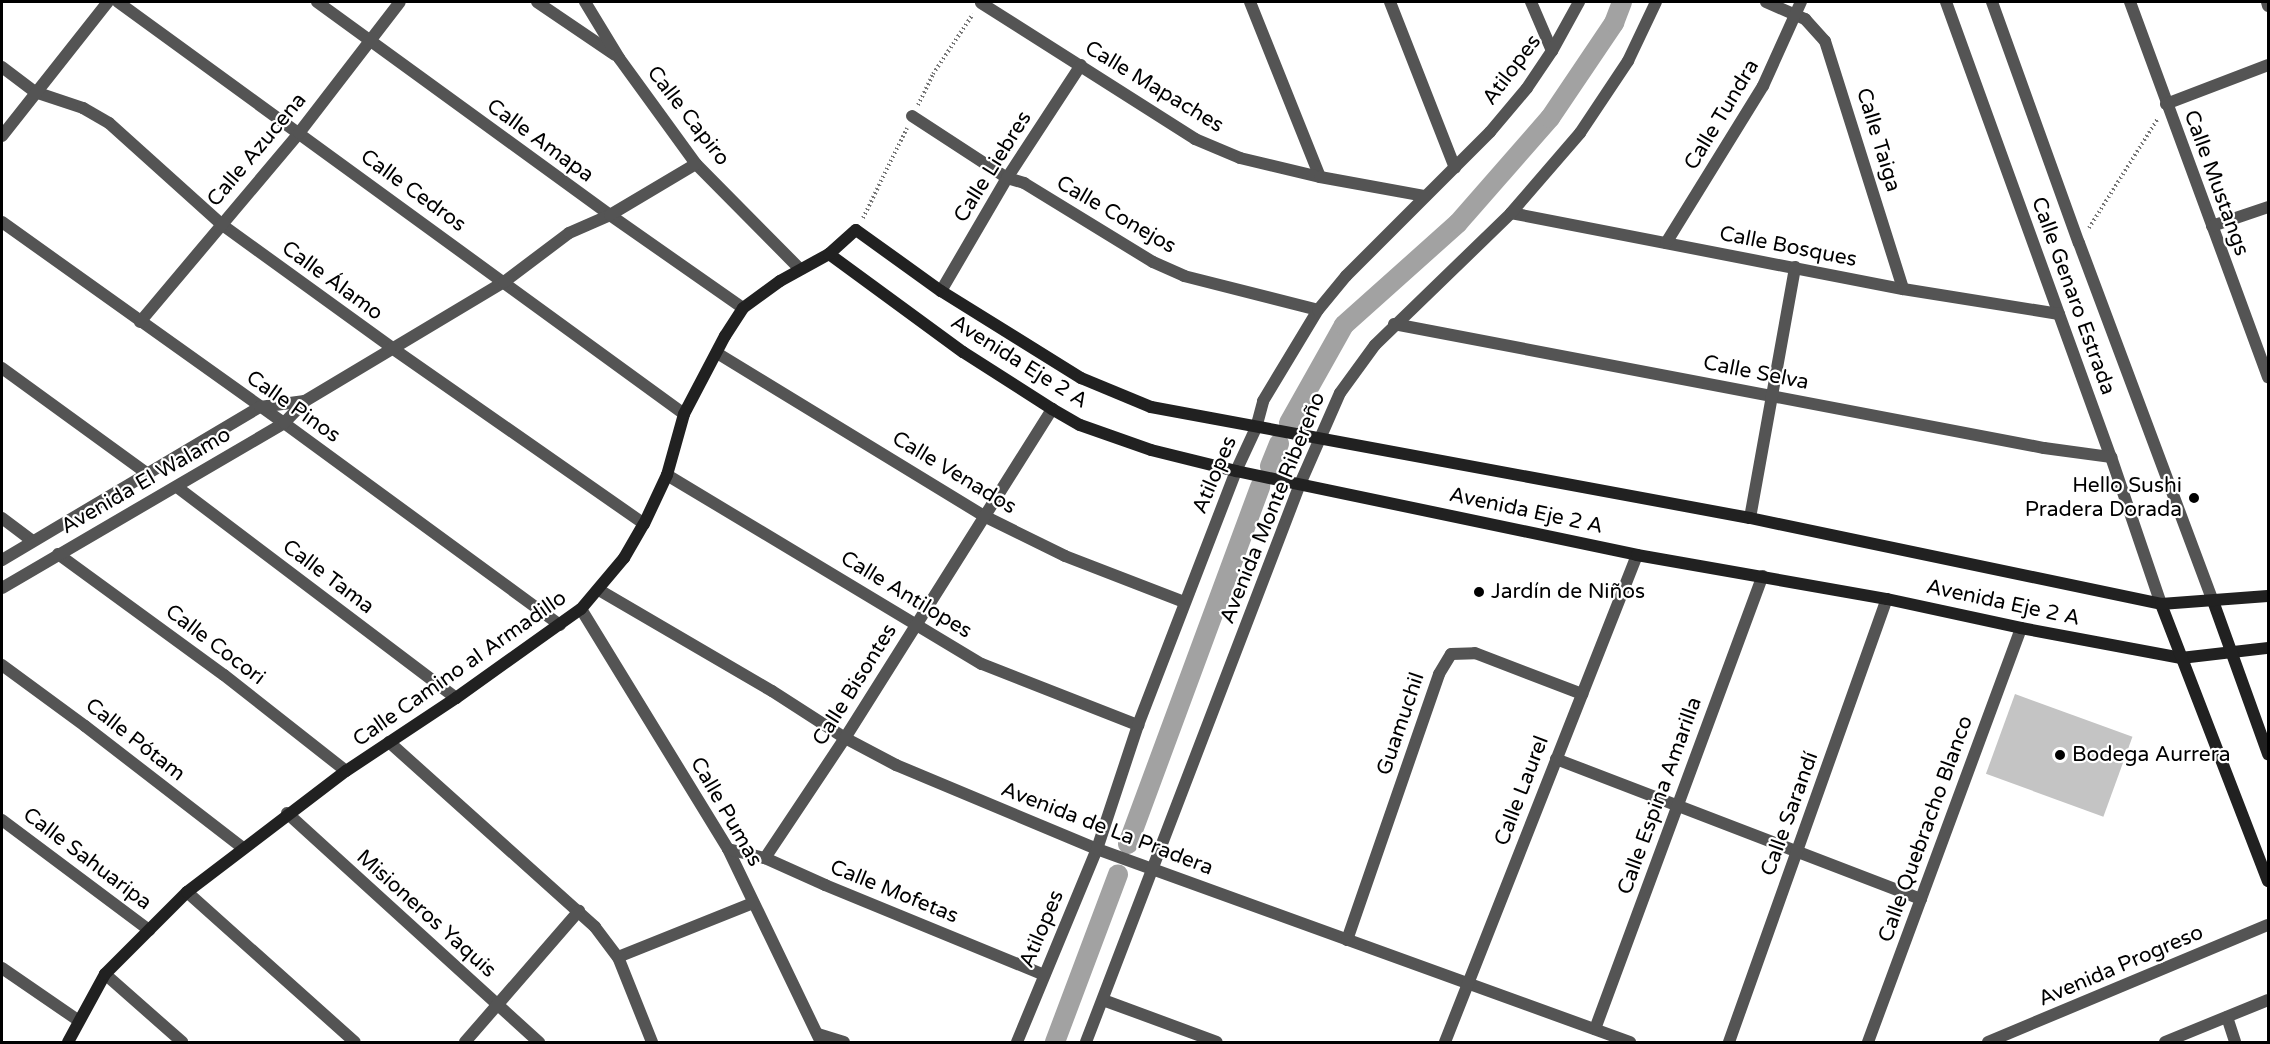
<!DOCTYPE html>
<html>
<head>
<meta charset="utf-8">
<style>
	body { margin:0 }
	#map { position:relative; width:2270px; height:1044px; overflow:hidden; background:#fff; font-family:"Varela Round",sans-serif }
	div>[style] { position:absolute }
	.canal>* { height:20px; margin:-10px; padding:0 10px; transform-origin:10px; border-radius:10px; background:#a2a2a2 }
	.building>* { inset:0; background:#c4c4c4; transform-origin:0 0 }
	.path>* { height:4px; margin-top:-2px; transform-origin:0; background:repeating-linear-gradient(90deg,#767676 0 1.5px,transparent 0 4.5px) }
	.street>* { height:12px; margin:-6px; padding:0 6px; transform-origin:6px; border-radius:6px; background:#545454 }
	.secondary>* { height:12px; margin:-6px; padding:0 6px; transform-origin:6px; border-radius:6px; background:#212121 }
	.dots>* { width:16px; height:16px; translate:-50% -50%; box-sizing:border-box; border:3px solid #fff; border-radius:50% }
	span { translate:-50% -50%; white-space:nowrap; text-align:center; line-height:1.15; -webkit-text-stroke:4.5px #fff; paint-order:stroke }
	.street-label { font-size:21px; color:#000 }
	.poi-label { font-size:21px; color:#000 }
	.right { translate:-100% -50%; text-align:right }
	.left { translate:0 -50%; text-align:left }
	.frame { position:absolute; inset:0; border:3px solid #000; pointer-events:none }
</style>
</head>
<body>
<div id="map">
	<div class="canal">
		<div style="left:1289px;top:423px;width:112px;rotate:-60.7deg"></div>
		<div style="left:1344px;top:325px;width:153px;rotate:-41.8deg"></div>
		<div style="left:1458px;top:223px;width:140px;rotate:-48.8deg"></div>
		<div style="left:1550px;top:118px;width:115px;rotate:-56deg"></div>
		<div style="left:1614px;top:23px;width:22px;rotate:-69deg"></div>
		<div style="left:1270px;top:466px;width:24px;rotate:-68deg"></div>
		<div style="left:1128px;top:844px;width:381px;rotate:-69.7deg"></div>
		<div style="left:1055px;top:1042px;width:179px;rotate:-69.4deg"></div>
	</div>
	<div class="building">
		<div style="left:2015px;top:694px;width:125px;height:85px;rotate:20deg"></div>
	</div>
	<div class="path">
		<div style="left:918px;top:105px;width:34px;rotate:-64deg"></div>
		<div style="left:933px;top:74px;width:72px;rotate:-56.3deg"></div>
		<div style="left:863px;top:218px;width:100px;rotate:-63.9deg"></div>
		<div style="left:2089px;top:228px;width:128px;rotate:-57.8deg"></div>
	</div>
	<div class="street">
		<div style="left:118px;top:2px;width:700px;rotate:36.05deg"></div>
		<div style="left:317px;top:2px;width:362px;rotate:36deg"></div>
		<div style="left:610px;top:215px;width:162px;rotate:35deg"></div>
		<div style="left:537px;top:2px;width:94px;rotate:34.2deg"></div>
		<div style="left:585px;top:2px;width:66px;rotate:58.7deg"></div>
		<div style="left:619px;top:58px;width:131px;rotate:54deg"></div>
		<div style="left:696px;top:164px;width:148px;rotate:45.3deg"></div>
		<div style="left:1250px;top:2px;width:188px;rotate:68.2deg"></div>
		<div style="left:1390px;top:2px;width:178px;rotate:68.6deg"></div>
		<div style="left:1531px;top:2px;width:53px;rotate:66.8deg"></div>
		<div style="left:1766px;top:2px;width:43px;rotate:23.6deg"></div>
		<div style="left:1805px;top:19px;width:30px;rotate:48deg"></div>
		<div style="left:1825px;top:41px;width:260px;rotate:72.5deg"></div>
		<div style="left:1946px;top:2px;width:484px;rotate:70.1deg"></div>
		<div style="left:2111px;top:457px;width:155px;rotate:71.2deg"></div>
		<div style="left:1992px;top:2px;width:256px;rotate:70.2deg"></div>
		<div style="left:2079px;top:243px;width:382px;rotate:69.5deg"></div>
		<div style="left:2130px;top:2px;width:400px;rotate:69.8deg"></div>
		<div style="left:2267px;top:2px;width:4px;rotate:76deg"></div>
		<div style="left:981px;top:3px;width:254px;rotate:32.4deg"></div>
		<div style="left:1195px;top:139px;width:49px;rotate:22.9deg"></div>
		<div style="left:1240px;top:158px;width:82px;rotate:13.4deg"></div>
		<div style="left:1320px;top:177px;width:107px;rotate:10.3deg"></div>
		<div style="left:2px;top:67px;width:41px;rotate:37.1deg"></div>
		<div style="left:35px;top:92px;width:51px;rotate:18.4deg"></div>
		<div style="left:83px;top:108px;width:30px;rotate:30deg"></div>
		<div style="left:109px;top:123px;width:151px;rotate:42deg"></div>
		<div style="left:221px;top:224px;width:211px;rotate:35.9deg"></div>
		<div style="left:392px;top:348px;width:307px;rotate:34.9deg"></div>
		<div style="left:2166px;top:104px;width:109px;rotate:-20.9deg"></div>
		<div style="left:912px;top:116px;width:113px;rotate:33.1deg"></div>
		<div style="left:1007px;top:178px;width:18px;rotate:16deg"></div>
		<div style="left:1024px;top:183px;width:151px;rotate:31.5deg"></div>
		<div style="left:1153px;top:262px;width:34px;rotate:24deg"></div>
		<div style="left:1184px;top:276px;width:138px;rotate:14.2deg"></div>
		<div style="left:2px;top:136px;width:171px;rotate:-51.7deg"></div>
		<div style="left:1511px;top:213px;width:399px;rotate:11deg"></div>
		<div style="left:1903px;top:289px;width:158px;rotate:9.1deg"></div>
		<div style="left:2px;top:222px;width:346px;rotate:35.5deg"></div>
		<div style="left:284px;top:423px;width:342px;rotate:36.2deg"></div>
		<div style="left:2212px;top:226px;width:59px;rotate:-18.7deg"></div>
		<div style="left:1666px;top:243px;width:185px;rotate:-58.3deg"></div>
		<div style="left:1763px;top:86px;width:92px;rotate:-65.7deg"></div>
		<div style="left:941px;top:291px;width:131px;rotate:-59.7deg"></div>
		<div style="left:1007px;top:178px;width:135px;rotate:-56.8deg"></div>
		<div style="left:140px;top:322px;width:247px;rotate:-49.9deg"></div>
		<div style="left:299px;top:133px;width:165px;rotate:-52.4deg"></div>
		<div style="left:1394px;top:324px;width:662px;rotate:10.8deg"></div>
		<div style="left:2044px;top:448px;width:68px;rotate:7.7deg"></div>
		<div style="left:717px;top:353px;width:315px;rotate:31.4deg"></div>
		<div style="left:986px;top:517px;width:88px;rotate:26.3deg"></div>
		<div style="left:1065px;top:556px;width:128px;rotate:21.1deg"></div>
		<div style="left:2px;top:368px;width:180px;rotate:36deg"></div>
		<div style="left:667px;top:475px;width:367px;rotate:31deg"></div>
		<div style="left:982px;top:664px;width:168px;rotate:21.4deg"></div>
		<div style="left:177px;top:487px;width:350px;rotate:37.1deg"></div>
		<div style="left:2px;top:518px;width:38px;rotate:37deg"></div>
		<div style="left:1750px;top:518px;width:255px;rotate:-79.8deg"></div>
		<div style="left:58px;top:554px;width:205px;rotate:36.1deg"></div>
		<div style="left:224px;top:675px;width:155px;rotate:38.2deg"></div>
		<div style="left:2px;top:560px;width:300px;rotate:-30.7deg"></div>
		<div style="left:260px;top:407px;width:45px;rotate:-7.6deg"></div>
		<div style="left:2px;top:588px;width:327px;rotate:-30.3deg"></div>
		<div style="left:284px;top:423px;width:30px;rotate:-46deg"></div>
		<div style="left:305px;top:401px;width:232px;rotate:-30.9deg"></div>
		<div style="left:504px;top:282px;width:81px;rotate:-37deg"></div>
		<div style="left:569px;top:233px;width:45px;rotate:-23.7deg"></div>
		<div style="left:610px;top:215px;width:100px;rotate:-30.7deg"></div>
		<div style="left:599px;top:590px;width:200px;rotate:30.3deg"></div>
		<div style="left:772px;top:691px;width:87px;rotate:32.8deg"></div>
		<div style="left:845px;top:738px;width:58px;rotate:27.9deg"></div>
		<div style="left:896px;top:765px;width:218px;rotate:22.7deg"></div>
		<div style="left:1097px;top:849px;width:567px;rotate:19.91deg"></div>
		<div style="left:581px;top:609px;width:281px;rotate:58.5deg"></div>
		<div style="left:728px;top:849px;width:214px;rotate:64.3deg"></div>
		<div style="left:2px;top:665px;width:103px;rotate:36.3deg"></div>
		<div style="left:85px;top:726px;width:200px;rotate:37.7deg"></div>
		<div style="left:389px;top:742px;width:277px;rotate:41.9deg"></div>
		<div style="left:595px;top:927px;width:38px;rotate:53deg"></div>
		<div style="left:618px;top:957px;width:92px;rotate:68.2deg"></div>
		<div style="left:1556px;top:759px;width:391px;rotate:21deg"></div>
		<div style="left:287px;top:813px;width:341px;rotate:42.3deg"></div>
		<div style="left:2px;top:820px;width:184px;rotate:36.8deg"></div>
		<div style="left:728px;top:849px;width:38px;rotate:14deg"></div>
		<div style="left:765px;top:858px;width:66px;rotate:24.2deg"></div>
		<div style="left:825px;top:885px;width:237px;rotate:22.3deg"></div>
		<div style="left:765px;top:858px;width:144px;rotate:-56.3deg"></div>
		<div style="left:845px;top:738px;width:389px;rotate:-57.8deg"></div>
		<div style="left:187px;top:892px;width:225px;rotate:41.8deg"></div>
		<div style="left:1347px;top:940px;width:281px;rotate:-70.9deg"></div>
		<div style="left:1439px;top:674px;width:23px;rotate:-59deg"></div>
		<div style="left:1451px;top:654px;width:24px;rotate:-2deg"></div>
		<div style="left:1475px;top:653px;width:115px;rotate:21deg"></div>
		<div style="left:618px;top:957px;width:145px;rotate:-21.8deg"></div>
		<div style="left:2px;top:968px;width:93px;rotate:34.5deg"></div>
		<div style="left:105px;top:974px;width:103px;rotate:41.4deg"></div>
		<div style="left:1103px;top:1000px;width:121px;rotate:20.2deg"></div>
		<div style="left:2227px;top:1017px;width:26px;rotate:72deg"></div>
		<div style="left:1595px;top:1029px;width:483px;rotate:-69.7deg"></div>
		<div style="left:818px;top:1034px;width:27px;rotate:17deg"></div>
		<div style="left:465px;top:1042px;width:174px;rotate:-49deg"></div>
		<div style="left:1017px;top:1042px;width:209px;rotate:-67.5deg"></div>
		<div style="left:1097px;top:849px;width:131px;rotate:-71.7deg"></div>
		<div style="left:1138px;top:725px;width:272px;rotate:-68.9deg"></div>
		<div style="left:1236px;top:471px;width:47px;rotate:-65.1deg"></div>
		<div style="left:1256px;top:428px;width:28px;rotate:-75deg"></div>
		<div style="left:1263px;top:401px;width:106px;rotate:-58.9deg"></div>
		<div style="left:1318px;top:310px;width:44px;rotate:-50.5deg"></div>
		<div style="left:1346px;top:276px;width:204px;rotate:-45deg"></div>
		<div style="left:1490px;top:132px;width:57px;rotate:-49.9deg"></div>
		<div style="left:1527px;top:88px;width:45px;rotate:-56deg"></div>
		<div style="left:1552px;top:51px;width:56px;rotate:-61.1deg"></div>
		<div style="left:1086px;top:1042px;width:598px;rotate:-69.02deg"></div>
		<div style="left:1300px;top:484px;width:99px;rotate:-66.3deg"></div>
		<div style="left:1340px;top:393px;width:59px;rotate:-53.9deg"></div>
		<div style="left:1375px;top:345px;width:190px;rotate:-44.1deg"></div>
		<div style="left:1511px;top:213px;width:106px;rotate:-49.2deg"></div>
		<div style="left:1580px;top:133px;width:87px;rotate:-56.3deg"></div>
		<div style="left:1628px;top:61px;width:65px;rotate:-64.6deg"></div>
		<div style="left:1445px;top:1042px;width:523px;rotate:-68.48deg"></div>
		<div style="left:1729px;top:1042px;width:470px;rotate:-70.4deg"></div>
		<div style="left:1868px;top:1042px;width:441px;rotate:-69.7deg"></div>
		<div style="left:1988px;top:1042px;width:303px;rotate:-22.7deg"></div>
		<div style="left:2165px;top:1042px;width:111px;rotate:-22.2deg"></div>
	</div>
	<div class="secondary">
		<div style="left:829px;top:254px;width:166px;rotate:36.2deg"></div>
		<div style="left:963px;top:352px;width:106px;rotate:32.6deg"></div>
		<div style="left:1052px;top:409px;width:32px;rotate:30deg"></div>
		<div style="left:1080px;top:425px;width:75px;rotate:19.4deg"></div>
		<div style="left:1151px;top:450px;width:88px;rotate:13.9deg"></div>
		<div style="left:1236px;top:471px;width:410px;rotate:11.8deg"></div>
		<div style="left:1637px;top:555px;width:254px;rotate:10deg"></div>
		<div style="left:1887px;top:599px;width:137px;rotate:12.2deg"></div>
		<div style="left:2021px;top:628px;width:163px;rotate:10.6deg"></div>
		<div style="left:2181px;top:658px;width:88px;rotate:-6.6deg"></div>
		<div style="left:2213px;top:601px;width:163px;rotate:70.2deg"></div>
		<div style="left:2161px;top:604px;width:297px;rotate:68.9deg"></div>
		<div style="left:68px;top:1042px;width:77px;rotate:-61.4deg"></div>
		<div style="left:105px;top:974px;width:116px;rotate:-45deg"></div>
		<div style="left:187px;top:892px;width:200px;rotate:-37.3deg"></div>
		<div style="left:346px;top:771px;width:132px;rotate:-33.6deg"></div>
		<div style="left:456px;top:698px;width:153px;rotate:-35.5deg"></div>
		<div style="left:581px;top:609px;width:67px;rotate:-49.9deg"></div>
		<div style="left:624px;top:558px;width:39px;rotate:-60deg"></div>
		<div style="left:644px;top:524px;width:54px;rotate:-64.9deg"></div>
		<div style="left:667px;top:475px;width:63px;rotate:-74.4deg"></div>
		<div style="left:684px;top:414px;width:88px;rotate:-62.3deg"></div>
		<div style="left:725px;top:336px;width:33px;rotate:-57deg"></div>
		<div style="left:743px;top:308px;width:46px;rotate:-36.1deg"></div>
		<div style="left:780px;top:281px;width:56px;rotate:-28.9deg"></div>
		<div style="left:829px;top:254px;width:36px;rotate:-42deg"></div>
		<div style="left:856px;top:230px;width:105px;rotate:35.7deg"></div>
		<div style="left:941px;top:291px;width:165px;rotate:31.9deg"></div>
		<div style="left:1081px;top:378px;width:76px;rotate:22.5deg"></div>
		<div style="left:1151px;top:407px;width:609px;rotate:10.5deg"></div>
		<div style="left:1750px;top:518px;width:420px;rotate:11.8deg"></div>
		<div style="left:2161px;top:604px;width:107px;rotate:-4.3deg"></div>
	</div>
	<div class="dots">
		<div style="left:2194px;top:498px;background:#000"></div>
		<div style="left:1479px;top:592px;background:#000"></div>
		<div style="left:2060px;top:755px;background:#000"></div>
	</div>
	<div class="street-label">
		<span style="left:1512px;top:70px;rotate:-53deg">Atilopes</span>
		<span style="left:1154px;top:87px;rotate:31deg">Calle Mapaches</span>
		<span style="left:1722px;top:115px;rotate:-59deg">Calle Tundra</span>
		<span style="left:688px;top:116px;rotate:52deg">Calle Capiro</span>
		<span style="left:1878px;top:140px;rotate:73deg">Calle Taiga</span>
		<span style="left:540px;top:141px;rotate:36deg">Calle Amapa</span>
		<span style="left:257px;top:150px;rotate:-50deg">Calle Azucena</span>
		<span style="left:993px;top:167px;rotate:-58deg">Calle Liebres</span>
		<span style="left:2216px;top:183px;rotate:70deg">Calle Mustangs</span>
		<span style="left:413px;top:191px;rotate:36deg">Calle Cedros</span>
		<span style="left:1116px;top:215px;rotate:30deg">Calle Conejos</span>
		<span style="left:1788px;top:247px;rotate:11deg">Calle Bosques</span>
		<span style="left:332px;top:281px;rotate:36deg">Calle Álamo</span>
		<span style="left:2073px;top:296px;rotate:70deg">Calle Genaro Estrada</span>
		<span style="left:1019px;top:362px;rotate:32deg">Avenida Eje 2 A</span>
		<span style="left:1756px;top:373px;rotate:11deg">Calle Selva</span>
		<span style="left:293px;top:407px;rotate:35deg">Calle Pinos</span>
		<span style="left:954px;top:473px;rotate:31deg">Calle Venados</span>
		<span style="left:1215px;top:475px;rotate:-67deg">Atilopes</span>
		<span style="left:146px;top:481px;rotate:-30deg">Avenida El Walamo</span>
		<span style="left:1273px;top:508px;rotate:-68deg">Avenida Monte Ribereño</span>
		<span style="left:1526px;top:511px;rotate:12deg">Avenida Eje 2 A</span>
		<span style="left:328px;top:577px;rotate:37deg">Calle Tama</span>
		<span style="left:906px;top:595px;rotate:31deg">Calle Antilopes</span>
		<span style="left:2003px;top:603px;rotate:12deg">Avenida Eje 2 A</span>
		<span style="left:215px;top:645px;rotate:37deg">Calle Cocori</span>
		<span style="left:460px;top:669px;rotate:-35deg">Calle Camino al Armadillo</span>
		<span style="left:855px;top:685px;rotate:-58deg">Calle Bisontes</span>
		<span style="left:1401px;top:724px;rotate:-71deg">Guamuchil</span>
		<span style="left:135px;top:740px;rotate:38deg">Calle Pótam</span>
		<span style="left:1522px;top:791px;rotate:-69deg">Calle Laurel</span>
		<span style="left:1660px;top:796px;rotate:-70deg">Calle Espina Amarilla</span>
		<span style="left:726px;top:812px;rotate:60deg">Calle Pumas</span>
		<span style="left:1790px;top:814px;rotate:-70deg">Calle Sarandí</span>
		<span style="left:1107px;top:829px;rotate:21deg">Avenida de La Pradera</span>
		<span style="left:1926px;top:829px;rotate:-70deg">Calle Quebracho Blanco</span>
		<span style="left:87px;top:859px;rotate:37deg">Calle Sahuaripa</span>
		<span style="left:894px;top:892px;rotate:22deg">Calle Mofetas</span>
		<span style="left:426px;top:914px;rotate:42deg">Misioneros Yaquis</span>
		<span style="left:1042px;top:929px;rotate:-67deg">Atilopes</span>
		<span style="left:2121px;top:966px;rotate:-23deg">Avenida Progreso</span>
	</div>
	<div class="poi-label">
		<span class="right" style="left:2182px;top:498px">Hello Sushi<br>Pradera Dorada</span>
		<span class="left" style="left:1491px;top:592px">Jardín de Niños</span>
		<span class="left" style="left:2072px;top:755px">Bodega Aurrera</span>
	</div>
	<div class="frame"></div>
</div>
</body>
</html>
